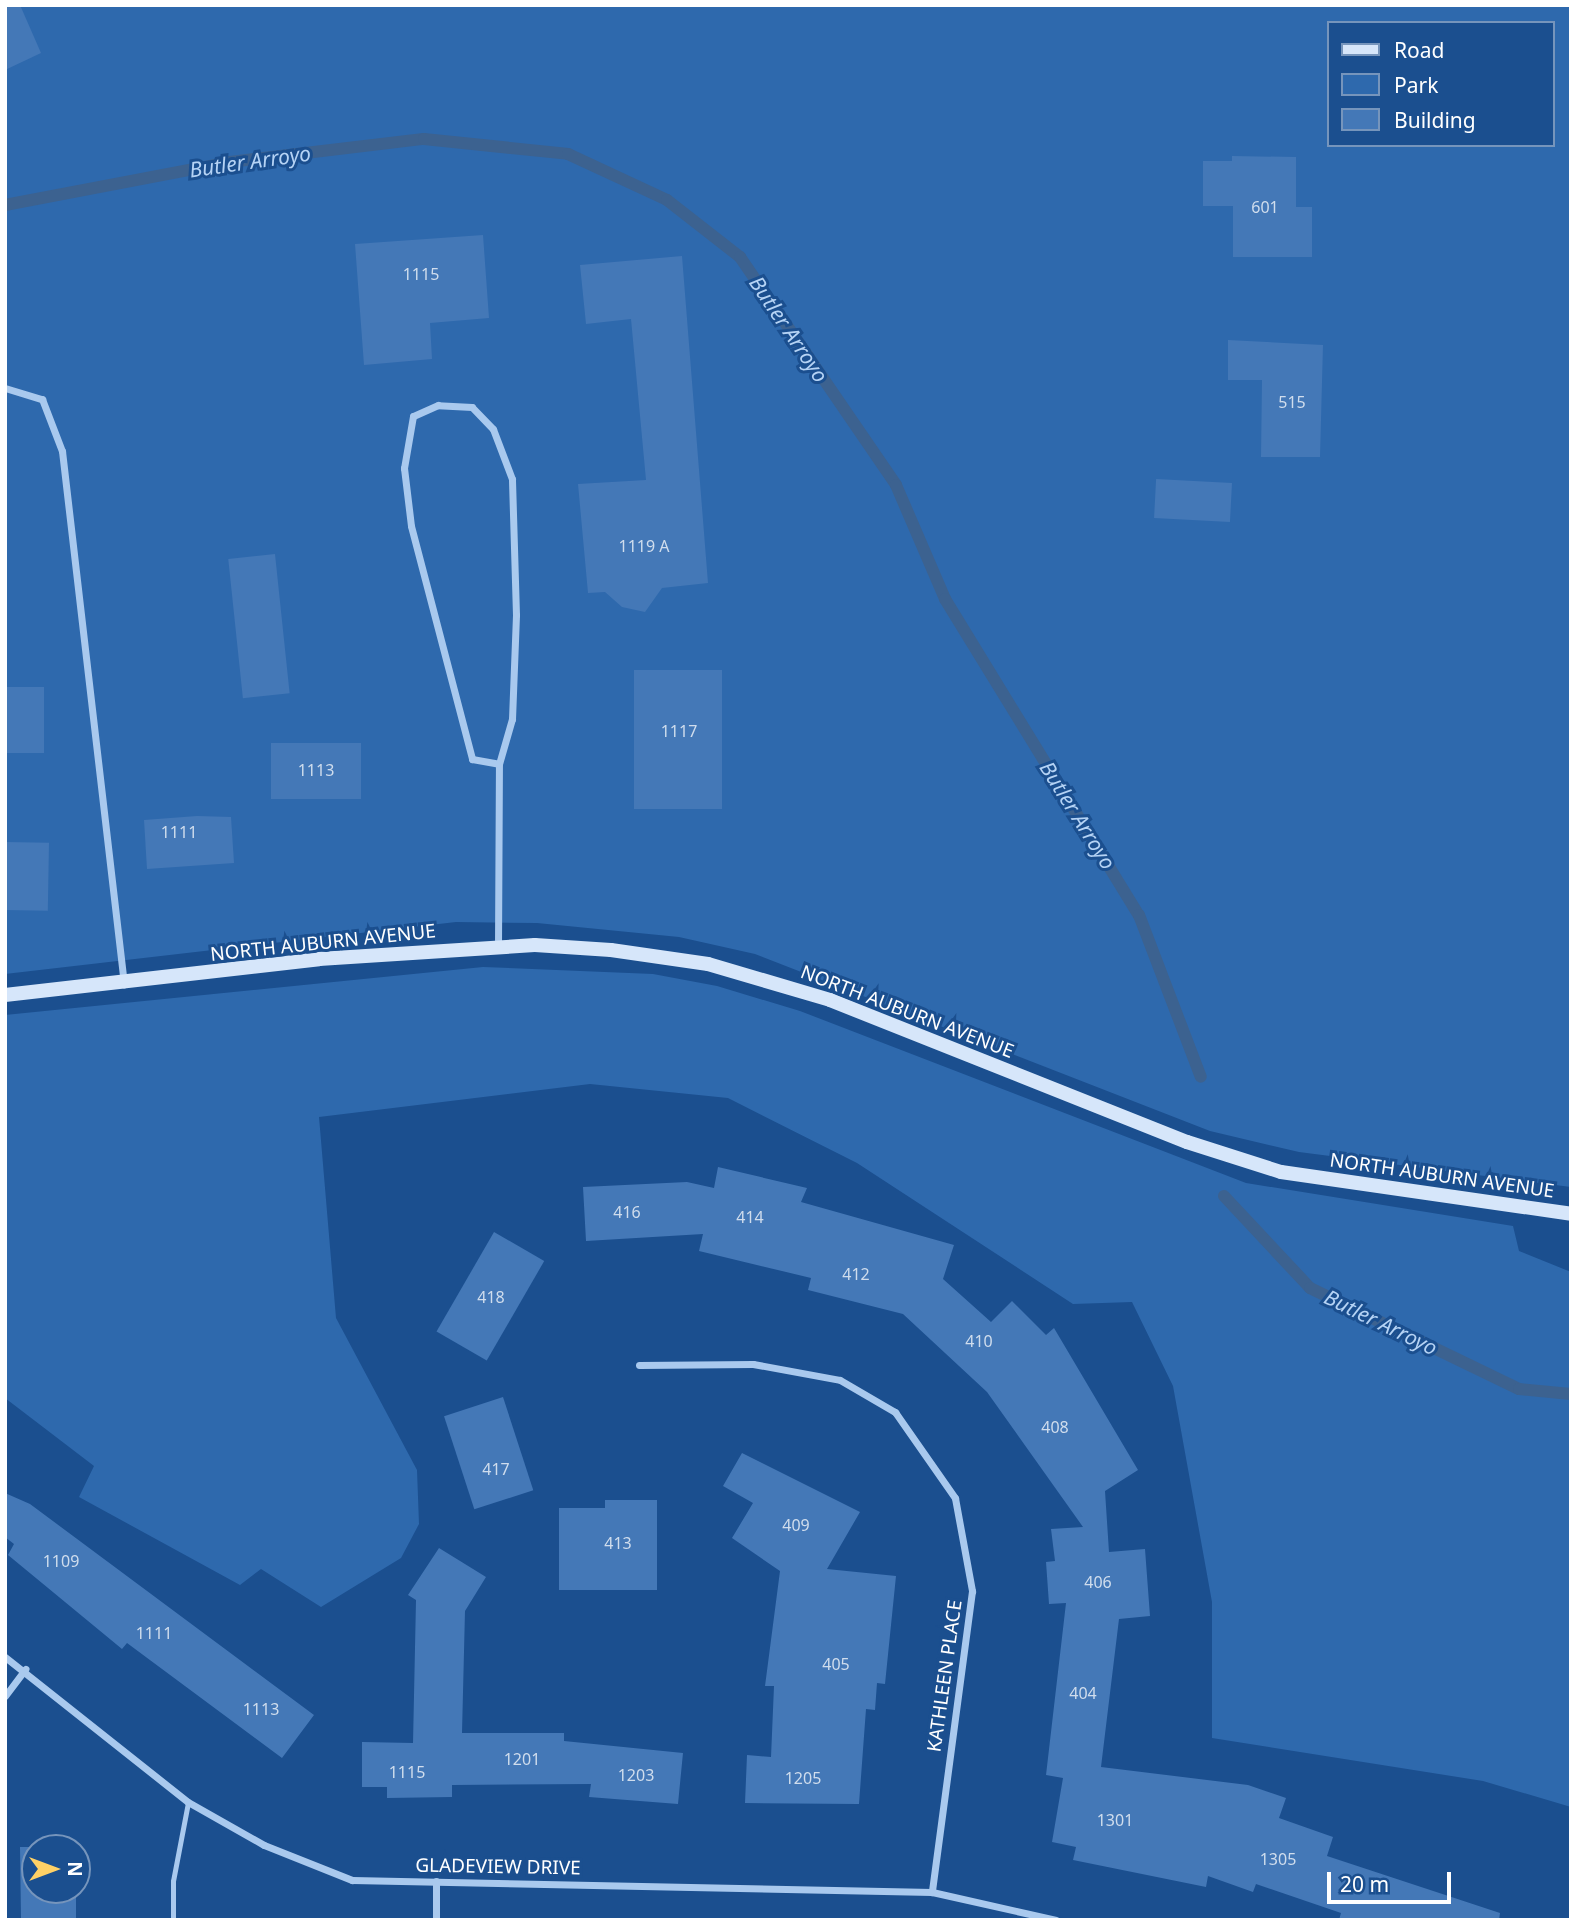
<!DOCTYPE html>
<html>
<head>
<meta charset="utf-8">
<style>
	body { margin:0 }
	#map { position:relative; width:1576px; height:1925px; overflow:hidden; background:#1b4f8f; font-family:"Noto Sans",sans-serif }
	div>[style] { position:absolute }
	.green>* { inset:0; background:#2e69ad }
	.stream>* { height:12px; margin:-6px; padding:0 6px; transform-origin:6px; border-radius:6px; background:#3c6290 }
	.building>* { inset:0; background:#4478b7; transform-origin:0 0 }
	.service>* { height:5px; margin:-2.5px; padding:0 2.5px; transform-origin:2.5px; border-radius:2.5px; background:#a9c9ee }
	.minor>* { height:7px; margin:-3.5px; padding:0 3.5px; transform-origin:3.5px; border-radius:3.5px; background:#a9c9ee }
	.secondary>* { height:14px; margin:-7px; padding:0 7px; transform-origin:7px; border-radius:7px; background:#d6e6fa }
	span { translate:-50% -50%; white-space:nowrap; text-align:center; line-height:1.15; -webkit-text-stroke:6px #1b4f8f; paint-order:stroke }
	.number-label { font-size:16px; color:#d0dded }
	.number-label span { -webkit-text-stroke-width:0 }
	.street-label { font-size:19px; color:#fff }
	.water-label { font-size:21px; color:#b5d3f5; font-style:italic }
	.frame { position:absolute; inset:0; border:7px solid #fff; pointer-events:none }
	.legend { position:absolute; left:1327px; top:21px; width:228px; height:126px; box-sizing:border-box; background:#1b4f8f; border:2px solid #7695bc; margin:0; padding:9px 12px; list-style:none; font-size:21px; color:#fff }
	.legend li { display:flex; align-items:center; gap:14px; height:35px }
	.legend b { width:35px; border:2px solid #7695bc }
	.north { position:absolute; left:21px; top:1834px; width:70px; height:70px; box-sizing:border-box; background:#1b4f8f; border:2px solid #7695bc; border-radius:50%; rotate:90deg; font-size:19px; font-weight:700; line-height:28px; text-align:center; color:#fff }
	.north::after { content:''; display:block; margin:auto; width:24px; height:32px; background:#ffd166; clip-path:polygon(50% 0,100% 100%,50% 72%,0 100%) }
	.scale { position:absolute; left:1327px; top:1872px; width:124px; height:32px; box-sizing:border-box; border:4px solid #fff; border-top:0; padding-left:9px; font-size:21px; line-height:24px; white-space:nowrap; color:#fff; -webkit-text-stroke:5px #1b4f8f; paint-order:stroke }
</style>
</head>
<body>
<div id="map">
	<div class="green">
		<div style="clip-path:polygon(evenodd,5px 5px,1571px 5px,1571px 1187px,1299px 1152px,1210px 1131px,755px 954px,679px 937px,537px 923px,456px 922px,5px 974px,5px 5px,1329px 23px,1553px 23px,1553px 145px,1329px 145px,1329px 23px)"></div>
		<div style="clip-path:polygon(483px 967px,653px 974px,717px 986px,800px 1011px,1246px 1183px,1513px 1226px,1519px 1251px,1571px 1272px,1571px 1807px,1483px 1781px,1212px 1738px,1212px 1602px,1173px 1386px,1132px 1302px,1073px 1304px,857px 1163px,728px 1098px,590px 1084px,319px 1117px,336px 1318px,417px 1470px,419px 1524px,401px 1558px,321px 1607px,261px 1569px,240px 1585px,79px 1497px,94px 1466px,5px 1398px,5px 1015px)"></div>
	</div>
	<div class="stream">
		<div style="left:5px;top:205px;width:229px;rotate:-10.8deg"></div>
		<div style="left:230px;top:162px;width:195px;rotate:-6.8deg"></div>
		<div style="left:424px;top:139px;width:145px;rotate:5.9deg"></div>
		<div style="left:568px;top:154px;width:109px;rotate:24.9deg"></div>
		<div style="left:667px;top:200px;width:93px;rotate:38deg"></div>
		<div style="left:740px;top:257px;width:276px;rotate:55.6deg"></div>
		<div style="left:896px;top:485px;width:124px;rotate:66.7deg"></div>
		<div style="left:945px;top:599px;width:371px;rotate:58.5deg"></div>
		<div style="left:1139px;top:915px;width:173px;rotate:69.1deg"></div>
		<div style="left:1224px;top:1196px;width:126px;rotate:46.9deg"></div>
		<div style="left:1310px;top:1288px;width:232px;rotate:25.8deg"></div>
		<div style="left:1519px;top:1389px;width:52px;rotate:5.5deg"></div>
	</div>
	<div class="building">
		<div style="clip-path:polygon(5px 5px,20px 5px,41px 53px,5px 70px)"></div>
		<div style="clip-path:polygon(1232px 156px,1296px 157px,1296px 207px,1312px 207px,1312px 257px,1233px 257px,1233px 206px,1203px 206px,1203px 161px,1232px 161px)"></div>
		<div style="clip-path:polygon(483px 235px,489px 318px,430px 323px,432px 359px,364px 365px,355px 244px)"></div>
		<div style="clip-path:polygon(682px 256px,708px 583px,662px 588px,645px 612px,622px 607px,605px 592px,588px 593px,578px 484px,646px 480px,631px 319px,586px 324px,580px 265px)"></div>
		<div style="clip-path:polygon(1228px 340px,1323px 345px,1320px 457px,1261px 457px,1262px 380px,1228px 380px)"></div>
		<div style="left:1232px;top:483px;width:39px;height:76px;rotate:93deg"></div>
		<div style="left:275px;top:554px;width:140px;height:47px;rotate:84deg"></div>
		<div style="left:634px;top:670px;width:88px;height:139px"></div>
		<div style="left:5px;top:687px;width:39px;height:66px"></div>
		<div style="left:271px;top:743px;width:90px;height:56px"></div>
		<div style="clip-path:polygon(197px 816px,231px 817px,234px 863px,147px 869px,144px 820px)"></div>
		<div style="left:5px;top:842px;width:44px;height:68px;rotate:1deg"></div>
		<div style="clip-path:polygon(718px 1167px,807px 1188px,801px 1202px,954px 1245px,943px 1279px,991px 1322px,1012px 1301px,1046px 1335px,1054px 1328px,1138px 1470px,1105px 1491px,1109px 1552px,1145px 1549px,1150px 1616px,1119px 1619px,1101px 1767px,1248px 1785px,1286px 1798px,1279px 1818px,1333px 1837px,1327px 1856px,1500px 1913px,1499px 1920px,1339px 1920px,1341px 1913px,1256px 1884px,1253px 1892px,1208px 1876px,1206px 1887px,1073px 1860px,1076px 1847px,1052px 1842px,1063px 1778px,1046px 1775px,1066px 1603px,1049px 1604px,1046px 1562px,1055px 1561px,1051px 1529px,1083px 1527px,987px 1392px,903px 1314px,808px 1290px,811px 1278px,699px 1251px,703px 1234px,586px 1241px,583px 1187px,687px 1182px,714px 1188px)"></div>
		<div style="left:494px;top:1232px;width:58px;height:115px;rotate:30deg"></div>
		<div style="left:503px;top:1397px;width:98px;height:62px;rotate:72deg"></div>
		<div style="clip-path:polygon(742px 1453px,860px 1512px,827px 1569px,896px 1576px,885px 1684px,877px 1683px,875px 1710px,866px 1709px,859px 1804px,745px 1803px,747px 1755px,771px 1757px,774px 1686px,765px 1686px,780px 1571px,732px 1538px,753px 1503px,723px 1486px)"></div>
		<div style="clip-path:polygon(5px 1493px,30px 1504px,314px 1715px,282px 1758px,127px 1643px,122px 1649px,8px 1555px,14px 1544px,5px 1537px)"></div>
		<div style="clip-path:polygon(605px 1500px,657px 1500px,657px 1590px,559px 1590px,559px 1508px,605px 1508px)"></div>
		<div style="clip-path:polygon(439px 1548px,486px 1577px,465px 1611px,462px 1733px,564px 1733px,564px 1741px,683px 1753px,678px 1804px,589px 1797px,591px 1784px,452px 1785px,452px 1797px,387px 1798px,387px 1787px,362px 1787px,362px 1742px,413px 1743px,416px 1600px,408px 1595px)"></div>
		<div style="clip-path:polygon(20px 1847px,76px 1847px,35px 1848px,35px 1890px,76px 1890px,76px 1920px,21px 1920px)"></div>
	</div>
	<div class="service">
		<div style="left:173px;top:1920px;width:39px;rotate:-90deg"></div>
		<div style="left:173px;top:1881px;width:80px;rotate:-79.2deg"></div>
	</div>
	<div class="minor">
		<div style="left:5px;top:388px;width:39px;rotate:17deg"></div>
		<div style="left:42px;top:399px;width:56px;rotate:69deg"></div>
		<div style="left:62px;top:451px;width:537px;rotate:83.37deg"></div>
		<div style="left:498px;top:947px;width:183px;rotate:-89.7deg"></div>
		<div style="left:499px;top:764px;width:47px;rotate:-73.9deg"></div>
		<div style="left:512px;top:719px;width:104px;rotate:-87.8deg"></div>
		<div style="left:516px;top:615px;width:136px;rotate:-91.7deg"></div>
		<div style="left:512px;top:479px;width:53px;rotate:-110.8deg"></div>
		<div style="left:493px;top:429px;width:30px;rotate:-134deg"></div>
		<div style="left:472px;top:407px;width:34px;rotate:-177deg"></div>
		<div style="left:438px;top:405px;width:27px;rotate:156deg"></div>
		<div style="left:413px;top:416px;width:53px;rotate:99.8deg"></div>
		<div style="left:404px;top:468px;width:58px;rotate:83.1deg"></div>
		<div style="left:411px;top:526px;width:241px;rotate:75.3deg"></div>
		<div style="left:472px;top:759px;width:27px;rotate:10deg"></div>
		<div style="left:639px;top:1365px;width:114px;rotate:-0.5deg"></div>
		<div style="left:753px;top:1364px;width:88px;rotate:10.4deg"></div>
		<div style="left:840px;top:1380px;width:64px;rotate:30.2deg"></div>
		<div style="left:895px;top:1412px;width:105px;rotate:55.1deg"></div>
		<div style="left:955px;top:1498px;width:95px;rotate:79.6deg"></div>
		<div style="left:972px;top:1591px;width:304px;rotate:97.6deg"></div>
		<div style="left:5px;top:1657px;width:233px;rotate:38.4deg"></div>
		<div style="left:188px;top:1802px;width:87px;rotate:29.5deg"></div>
		<div style="left:264px;top:1845px;width:95px;rotate:21.7deg"></div>
		<div style="left:352px;top:1880px;width:580px;rotate:1.19deg"></div>
		<div style="left:932px;top:1892px;width:127px;rotate:12.7deg"></div>
		<div style="left:5px;top:1696px;width:34px;rotate:-53deg"></div>
		<div style="left:436px;top:1881px;width:39px;rotate:90deg"></div>
	</div>
	<div class="secondary">
		<div style="left:5px;top:995px;width:316px;rotate:-6.5deg"></div>
		<div style="left:319px;top:959px;width:216px;rotate:-3.7deg"></div>
		<div style="left:535px;top:945px;width:76px;rotate:3.8deg"></div>
		<div style="left:611px;top:950px;width:98px;rotate:8.2deg"></div>
		<div style="left:708px;top:964px;width:127px;rotate:16.4deg"></div>
		<div style="left:830px;top:1000px;width:384px;rotate:21.7deg"></div>
		<div style="left:1187px;top:1142px;width:99px;rotate:17.7deg"></div>
		<div style="left:1281px;top:1172px;width:293px;rotate:8.2deg"></div>
	</div>
	<div class="number-label">
		<span style="left:1265px;top:207px">601</span>
		<span style="left:421px;top:274px">1115</span>
		<span style="left:1292px;top:402px">515</span>
		<span style="left:644px;top:546px">1119 A</span>
		<span style="left:679px;top:731px">1117</span>
		<span style="left:316px;top:770px">1113</span>
		<span style="left:179px;top:832px">1111</span>
		<span style="left:627px;top:1212px">416</span>
		<span style="left:750px;top:1217px">414</span>
		<span style="left:856px;top:1274px">412</span>
		<span style="left:491px;top:1297px">418</span>
		<span style="left:979px;top:1341px">410</span>
		<span style="left:1055px;top:1427px">408</span>
		<span style="left:496px;top:1469px">417</span>
		<span style="left:796px;top:1525px">409</span>
		<span style="left:618px;top:1543px">413</span>
		<span style="left:61px;top:1561px">1109</span>
		<span style="left:1098px;top:1582px">406</span>
		<span style="left:154px;top:1633px">1111</span>
		<span style="left:836px;top:1664px">405</span>
		<span style="left:1083px;top:1693px">404</span>
		<span style="left:261px;top:1709px">1113</span>
		<span style="left:522px;top:1759px">1201</span>
		<span style="left:407px;top:1772px">1115</span>
		<span style="left:636px;top:1775px">1203</span>
		<span style="left:803px;top:1778px">1205</span>
		<span style="left:1115px;top:1820px">1301</span>
		<span style="left:1278px;top:1859px">1305</span>
	</div>
	<div class="street-label">
		<span style="left:323px;top:943px;rotate:-6deg">NORTH AUBURN AVENUE</span>
		<span style="left:907px;top:1012px;rotate:21deg">NORTH AUBURN AVENUE</span>
		<span style="left:1442px;top:1176px;rotate:8deg">NORTH AUBURN AVENUE</span>
		<span style="left:945px;top:1676px;rotate:-82deg">KATHLEEN PLACE</span>
		<span style="left:498px;top:1867px;rotate:1deg">GLADEVIEW DRIVE</span>
	</div>
	<div class="water-label">
		<span style="left:250px;top:161px;rotate:-8deg">Butler Arroyo</span>
		<span style="left:789px;top:329px;rotate:56deg">Butler Arroyo</span>
		<span style="left:1078px;top:815px;rotate:58deg">Butler Arroyo</span>
		<span style="left:1381px;top:1322px;rotate:26deg">Butler Arroyo</span>
	</div>
	<div class="frame"></div>
	<ul class="legend">
	<li><b style="height:9px;background:#d6e6fa"></b>Road</li>
	<li><b style="height:19px;background:#2e69ad"></b>Park</li>
	<li><b style="height:19px;background:#4478b7"></b>Building</li>
	</ul>
	<div class="north">N</div>
	<div class="scale">20 m</div>
</div>
</body>
</html>
